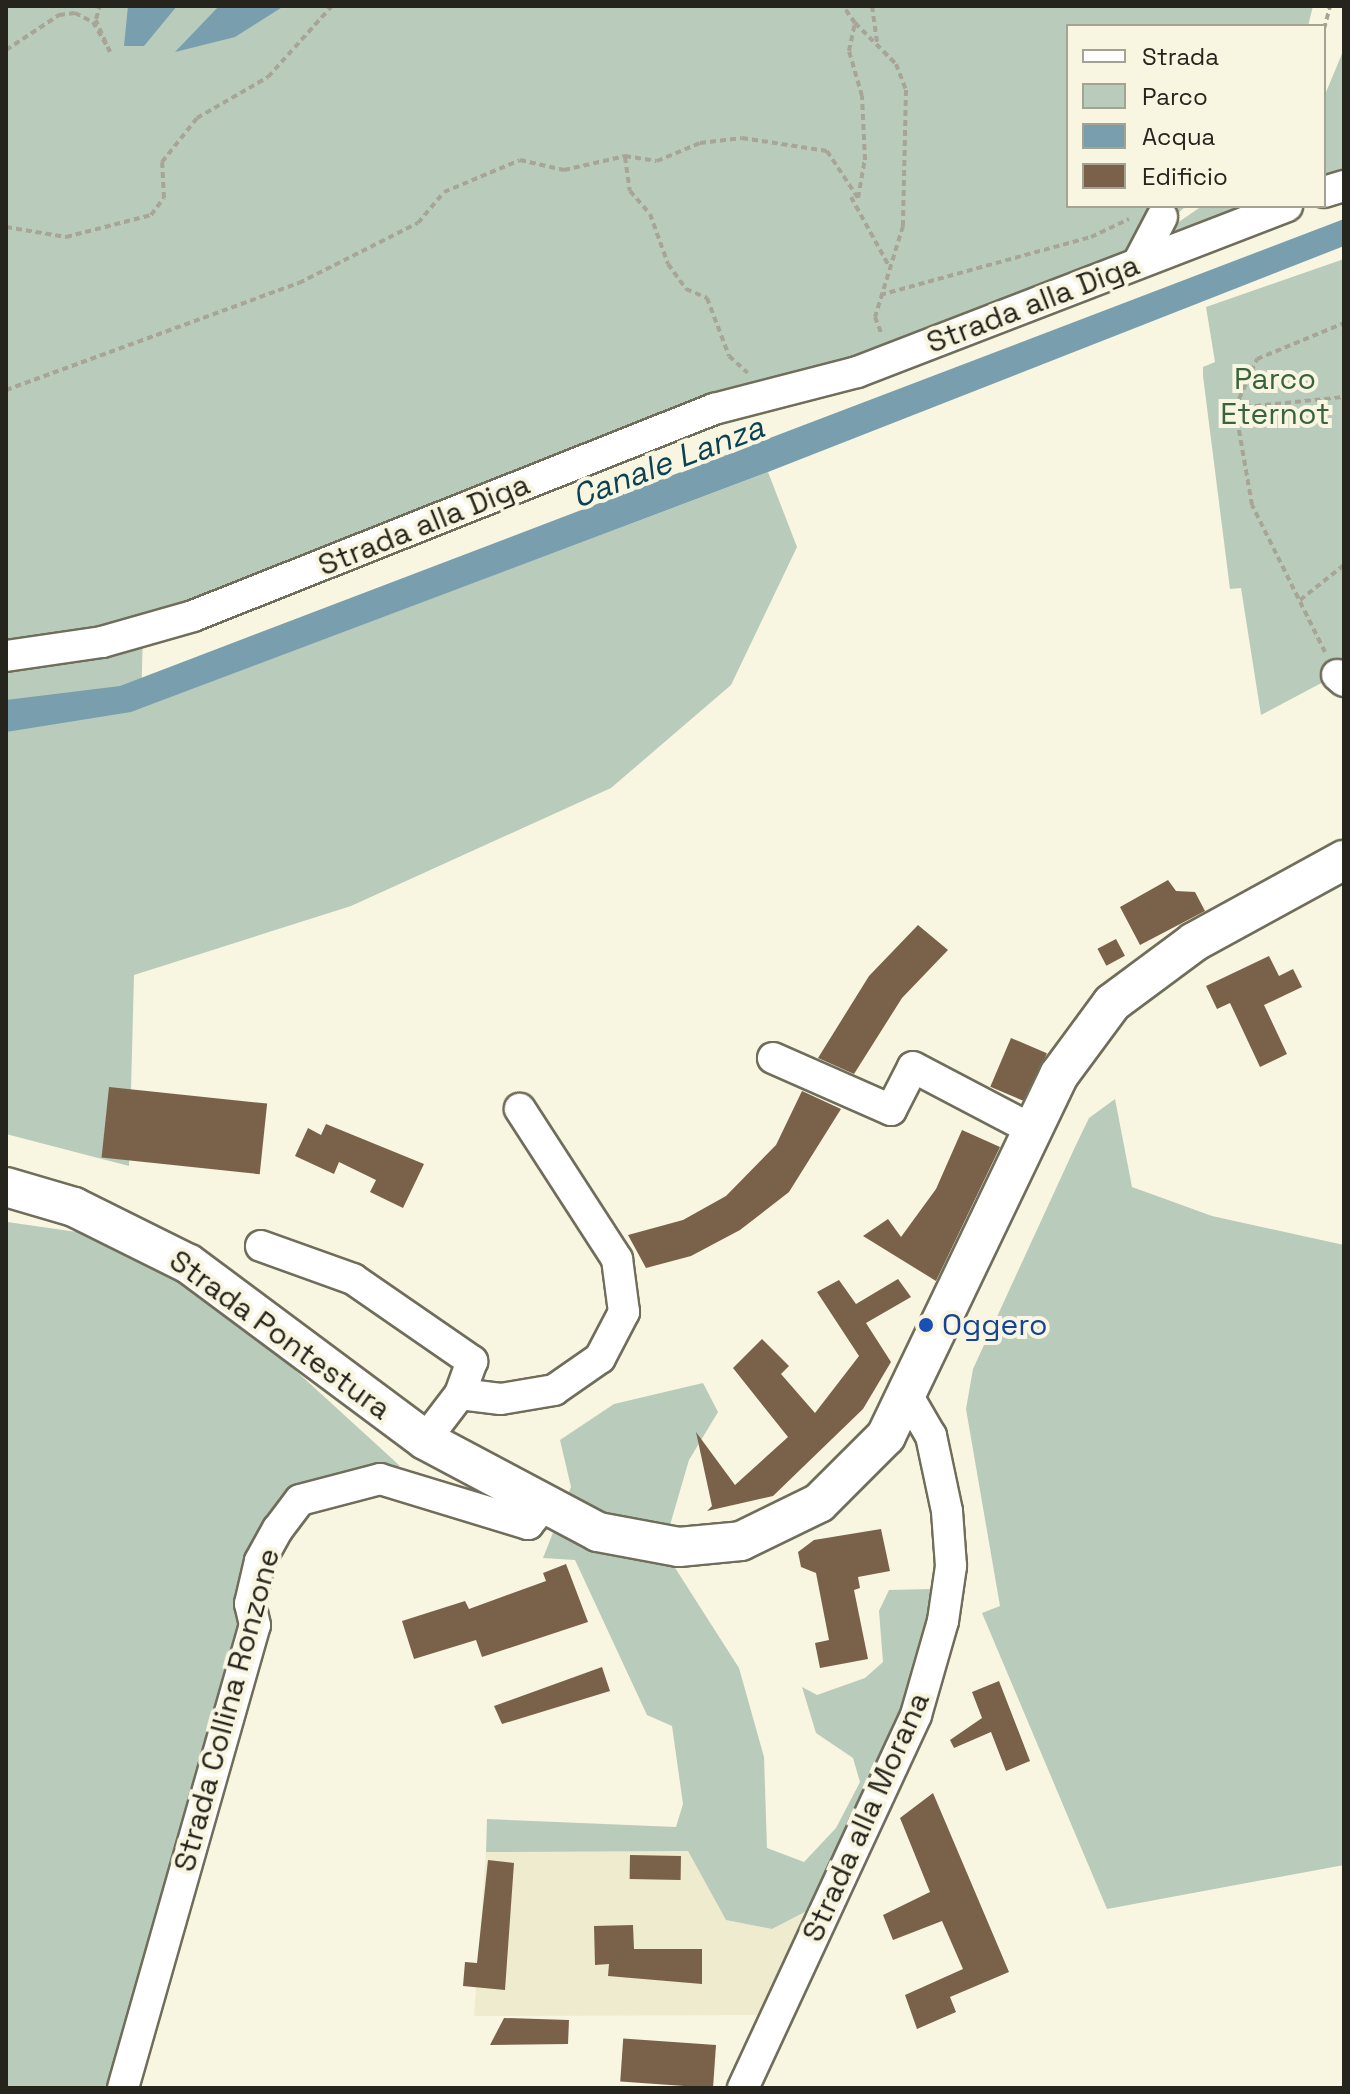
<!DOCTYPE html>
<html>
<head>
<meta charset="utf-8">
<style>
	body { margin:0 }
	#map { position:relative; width:1350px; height:2094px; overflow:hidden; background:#f8f5e0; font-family:"Space Grotesk",sans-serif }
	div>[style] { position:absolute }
	.built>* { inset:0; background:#efebce }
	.green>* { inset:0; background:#b9cbba }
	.water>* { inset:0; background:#799fae }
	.building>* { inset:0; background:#7a624a; transform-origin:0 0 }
	.path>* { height:4px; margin-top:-2px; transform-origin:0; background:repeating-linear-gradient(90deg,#a7a595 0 6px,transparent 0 10px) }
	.roads { filter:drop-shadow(2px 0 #706d5b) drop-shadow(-2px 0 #706d5b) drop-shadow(0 2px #706d5b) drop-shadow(0 -2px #706d5b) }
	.minor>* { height:30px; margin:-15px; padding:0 15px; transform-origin:15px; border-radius:15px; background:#fff }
	.major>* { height:38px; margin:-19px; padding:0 19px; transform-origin:19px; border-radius:19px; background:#fff }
	.dots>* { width:22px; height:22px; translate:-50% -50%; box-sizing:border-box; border:4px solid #f8f5e0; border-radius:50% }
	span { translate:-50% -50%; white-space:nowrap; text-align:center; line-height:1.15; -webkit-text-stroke:8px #f8f5e0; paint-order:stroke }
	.street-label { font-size:30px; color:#26251d }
	.park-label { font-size:30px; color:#38633d }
	.transit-label { font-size:30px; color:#164399 }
	.left { translate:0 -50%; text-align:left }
	.water-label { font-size:32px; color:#0a4254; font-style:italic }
	.frame { position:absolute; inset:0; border:8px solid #26251d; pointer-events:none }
	.legend { position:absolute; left:1066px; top:24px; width:260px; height:184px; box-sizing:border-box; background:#f8f5e0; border:2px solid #a4a292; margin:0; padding:10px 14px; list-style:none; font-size:24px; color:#26251d }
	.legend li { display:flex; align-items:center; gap:16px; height:40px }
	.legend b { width:40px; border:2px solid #a4a292 }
</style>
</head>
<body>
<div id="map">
	<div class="built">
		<div style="clip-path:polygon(688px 1851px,726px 1920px,772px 1929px,826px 1901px,776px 2015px,474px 2016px,486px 1852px)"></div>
	</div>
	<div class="green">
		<div style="clip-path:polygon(6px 6px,1313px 6px,1308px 26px,1068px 26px,1068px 206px,1186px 206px,1138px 249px,143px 630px,141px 708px,768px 472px,797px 547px,731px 685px,611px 788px,351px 906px,134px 975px,129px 1166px,6px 1134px)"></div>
		<div style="clip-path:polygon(1344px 49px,1344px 168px,1324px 176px,1324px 97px)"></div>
		<div style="clip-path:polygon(1202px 206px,1248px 206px,1168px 241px,1167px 230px)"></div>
		<div style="clip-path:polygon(1344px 259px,1344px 671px,1261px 715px,1241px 588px,1230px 589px,1203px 376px,1203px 367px,1215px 362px,1206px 307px)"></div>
		<div style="clip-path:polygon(1115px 1099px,1132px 1187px,1212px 1216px,1344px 1245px,1344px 1865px,1107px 1909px,982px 1613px,1000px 1606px,966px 1409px,973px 1369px,1075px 1147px,1089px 1118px)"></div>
		<div style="clip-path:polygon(7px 1222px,98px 1235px,235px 1315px,400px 1466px,285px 1505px,123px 2088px,6px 2088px)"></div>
		<div style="clip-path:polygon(703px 1383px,718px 1412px,689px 1460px,663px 1549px,739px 1668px,764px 1757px,767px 1848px,804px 1862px,836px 1828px,860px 1782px,853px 1758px,816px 1733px,802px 1687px,817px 1695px,865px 1678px,883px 1662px,879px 1611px,889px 1590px,932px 1589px,936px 1626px,826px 1901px,772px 1929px,726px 1920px,688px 1851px,486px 1852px,487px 1819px,676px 1827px,683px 1804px,672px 1726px,647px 1715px,575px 1560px,543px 1558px,571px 1487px,560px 1440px,614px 1404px)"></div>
	</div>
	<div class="water">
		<div style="clip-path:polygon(128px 6px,177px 6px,144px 46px,124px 46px)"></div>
		<div style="clip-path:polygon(219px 6px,284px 6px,235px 37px,175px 52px)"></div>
		<div style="clip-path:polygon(1344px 219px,1344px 246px,768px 472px,131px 712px,6px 732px,6px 700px,120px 686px)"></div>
	</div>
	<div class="building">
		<div style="clip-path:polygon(1168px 880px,1176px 891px,1195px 892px,1205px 911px,1140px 945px,1120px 907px)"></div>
		<div style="clip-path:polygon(918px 925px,948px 950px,902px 998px,854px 1074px,818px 1058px,869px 976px)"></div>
		<div style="left:1116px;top:939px;width:19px;height:21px;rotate:62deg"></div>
		<div style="clip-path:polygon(1269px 956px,1279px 976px,1293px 969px,1302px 987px,1264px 1005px,1287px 1054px,1260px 1067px,1230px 1003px,1217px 1009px,1206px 986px)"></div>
		<div style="left:1011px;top:1038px;width:39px;height:53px;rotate:23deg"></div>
		<div style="left:109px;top:1087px;width:159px;height:71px;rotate:6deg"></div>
		<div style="clip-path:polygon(802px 1091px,841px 1109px,789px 1192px,740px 1230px,691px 1256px,646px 1268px,628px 1235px,683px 1220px,726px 1196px,776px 1145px)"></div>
		<div style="clip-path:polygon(326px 1124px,424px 1164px,403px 1208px,370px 1192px,376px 1180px,339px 1162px,334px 1174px,295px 1156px,308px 1128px,321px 1135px)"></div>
		<div style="clip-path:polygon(962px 1130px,1000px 1147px,936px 1281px,863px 1236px,888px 1219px,901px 1237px,936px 1189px)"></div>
		<div style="clip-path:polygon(898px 1279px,911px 1297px,866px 1323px,891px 1362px,863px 1409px,773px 1496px,707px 1511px,712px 1506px,696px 1432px,735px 1485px,788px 1437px,733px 1368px,762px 1339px,789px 1366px,781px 1374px,815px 1413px,859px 1356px,817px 1292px,839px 1280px,856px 1304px)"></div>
		<div style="clip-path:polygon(881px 1529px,890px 1571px,858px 1577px,860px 1588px,854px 1590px,868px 1659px,820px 1668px,815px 1643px,829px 1640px,816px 1573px,801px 1567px,798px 1552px,814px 1540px)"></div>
		<div style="clip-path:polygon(566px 1564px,588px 1622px,482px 1657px,476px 1640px,414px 1659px,402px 1621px,465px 1601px,469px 1609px,546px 1581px,543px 1573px)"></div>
		<div style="clip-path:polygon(602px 1667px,610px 1691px,502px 1724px,494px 1706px)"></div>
		<div style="clip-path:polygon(999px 1681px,1030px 1761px,1006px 1771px,991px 1732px,954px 1748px,950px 1740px,982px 1718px,972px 1692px)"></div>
		<div style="clip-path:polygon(933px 1793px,1009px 1972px,950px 1997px,956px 2012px,917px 2029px,905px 1995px,963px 1969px,942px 1921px,893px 1940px,883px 1915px,930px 1892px,900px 1818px)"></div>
		<div style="left:630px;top:1855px;width:51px;height:24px;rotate:1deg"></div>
		<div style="clip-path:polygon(488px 1860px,514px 1863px,505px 1990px,463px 1986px,465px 1962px,477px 1963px)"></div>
		<div style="clip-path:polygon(633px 1925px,634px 1949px,702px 1949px,702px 1984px,608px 1976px,609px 1964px,595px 1965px,594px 1926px)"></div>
		<div style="clip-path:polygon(504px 2018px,569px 2020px,568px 2044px,490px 2045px)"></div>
		<div style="left:716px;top:2045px;width:43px;height:93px;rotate:94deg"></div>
	</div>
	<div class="path">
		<div style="left:872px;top:6px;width:37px;rotate:82deg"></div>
		<div style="left:96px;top:19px;width:14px;rotate:-73deg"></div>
		<div style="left:855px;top:23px;width:58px;rotate:45deg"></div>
		<div style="left:896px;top:64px;width:28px;rotate:69deg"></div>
		<div style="left:906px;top:90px;width:136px;rotate:91.3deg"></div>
		<div style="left:903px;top:226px;width:95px;rotate:107.1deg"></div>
		<div style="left:875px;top:317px;width:19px;rotate:69deg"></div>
		<div style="left:1324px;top:29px;width:24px;rotate:-75deg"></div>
		<div style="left:6px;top:50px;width:64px;rotate:-33.4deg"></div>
		<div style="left:59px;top:15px;width:16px;rotate:-7deg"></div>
		<div style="left:75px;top:13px;width:20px;rotate:27deg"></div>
		<div style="left:93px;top:22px;width:34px;rotate:60deg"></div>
		<div style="left:110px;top:52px;width:35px;rotate:-114deg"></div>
		<div style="left:625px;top:157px;width:34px;rotate:82deg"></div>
		<div style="left:630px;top:191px;width:30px;rotate:49deg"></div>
		<div style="left:650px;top:214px;width:53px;rotate:70.2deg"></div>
		<div style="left:668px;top:264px;width:31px;rotate:54deg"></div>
		<div style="left:686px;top:289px;width:23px;rotate:23deg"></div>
		<div style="left:707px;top:298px;width:62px;rotate:69.2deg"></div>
		<div style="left:729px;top:356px;width:25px;rotate:42deg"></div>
		<div style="left:851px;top:197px;width:81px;rotate:61.2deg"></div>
		<div style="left:6px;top:227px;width:61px;rotate:9.5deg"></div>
		<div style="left:66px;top:237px;width:88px;rotate:-14.5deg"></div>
		<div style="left:151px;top:215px;width:21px;rotate:-53deg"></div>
		<div style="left:164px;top:198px;width:36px;rotate:-93deg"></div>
		<div style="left:162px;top:162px;width:56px;rotate:-51.5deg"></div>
		<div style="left:197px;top:118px;width:82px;rotate:-30deg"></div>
		<div style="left:268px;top:77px;width:96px;rotate:-48deg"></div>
		<div style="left:880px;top:295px;width:219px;rotate:-15.4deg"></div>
		<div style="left:1091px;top:237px;width:42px;rotate:-25.3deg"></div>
		<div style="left:6px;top:390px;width:312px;rotate:-20.1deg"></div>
		<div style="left:299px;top:283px;width:133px;rotate:-26.8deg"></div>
		<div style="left:418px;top:223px;width:40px;rotate:-50deg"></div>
		<div style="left:444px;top:192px;width:82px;rotate:-22.8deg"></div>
		<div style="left:520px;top:160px;width:45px;rotate:12.8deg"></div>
		<div style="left:564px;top:170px;width:63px;rotate:-12.9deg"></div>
		<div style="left:625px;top:156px;width:32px;rotate:9deg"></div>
		<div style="left:657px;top:161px;width:47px;rotate:-22.7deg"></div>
		<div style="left:700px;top:143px;width:42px;rotate:-6.8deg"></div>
		<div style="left:742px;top:138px;width:86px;rotate:8.7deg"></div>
		<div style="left:827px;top:151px;width:56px;rotate:56.6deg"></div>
		<div style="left:858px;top:198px;width:39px;rotate:-80deg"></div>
		<div style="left:865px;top:160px;width:64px;rotate:-92.7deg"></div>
		<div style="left:862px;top:96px;width:47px;rotate:-106.1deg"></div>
		<div style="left:849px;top:51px;width:29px;rotate:-78deg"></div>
		<div style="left:855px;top:23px;width:21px;rotate:-125deg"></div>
		<div style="left:1235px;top:408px;width:110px;rotate:-5.8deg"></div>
		<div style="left:1300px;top:600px;width:56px;rotate:-38.5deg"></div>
		<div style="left:1325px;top:652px;width:164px;rotate:-116.4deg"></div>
		<div style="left:1252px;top:505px;width:98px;rotate:-99.9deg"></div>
		<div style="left:1235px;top:408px;width:54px;rotate:-65.8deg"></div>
		<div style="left:1257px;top:359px;width:94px;rotate:-22.5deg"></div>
	</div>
	<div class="roads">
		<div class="minor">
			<div style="left:1324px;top:192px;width:21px;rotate:-17deg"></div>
			<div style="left:1138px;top:263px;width:52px;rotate:-62.4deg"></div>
			<div style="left:6px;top:656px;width:97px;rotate:-8.3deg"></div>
			<div style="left:102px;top:642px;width:95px;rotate:-15.9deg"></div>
			<div style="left:193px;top:616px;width:561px;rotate:-21.67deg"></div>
			<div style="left:714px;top:409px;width:148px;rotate:-14.5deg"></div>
			<div style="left:857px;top:372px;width:461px;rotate:-21.1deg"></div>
			<div style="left:1337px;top:675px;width:9px;rotate:41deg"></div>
			<div style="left:773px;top:1058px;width:129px;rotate:23.8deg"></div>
			<div style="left:891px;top:1110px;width:48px;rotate:-62.9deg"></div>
			<div style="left:913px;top:1067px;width:136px;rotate:27.7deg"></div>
			<div style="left:261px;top:1246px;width:98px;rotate:19.7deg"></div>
			<div style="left:353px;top:1279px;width:145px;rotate:34.6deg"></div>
			<div style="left:472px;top:1361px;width:35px;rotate:110deg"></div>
			<div style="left:460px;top:1394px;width:58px;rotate:127.3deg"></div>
			<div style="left:460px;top:1394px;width:41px;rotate:7deg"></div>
			<div style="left:501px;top:1399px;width:54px;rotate:-9.6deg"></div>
			<div style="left:554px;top:1390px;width:56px;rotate:-34.8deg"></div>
			<div style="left:600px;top:1358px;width:52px;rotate:-62.4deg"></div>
			<div style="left:624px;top:1312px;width:53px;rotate:-97.5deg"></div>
			<div style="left:617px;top:1259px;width:179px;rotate:-122.9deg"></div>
			<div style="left:123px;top:2088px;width:481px;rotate:-74.1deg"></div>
			<div style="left:255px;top:1625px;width:22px;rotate:-103deg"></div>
			<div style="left:250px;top:1604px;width:44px;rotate:-76.9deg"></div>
			<div style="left:260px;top:1561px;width:37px;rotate:-61deg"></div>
			<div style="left:278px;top:1529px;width:36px;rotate:-53deg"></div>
			<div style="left:300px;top:1500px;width:83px;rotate:-14.7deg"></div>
			<div style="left:380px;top:1479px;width:155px;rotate:16.9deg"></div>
			<div style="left:528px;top:1524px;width:26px;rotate:-50deg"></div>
			<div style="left:743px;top:2088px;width:411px;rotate:-65.1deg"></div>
			<div style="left:916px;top:1715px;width:98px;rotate:-74deg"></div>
			<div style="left:943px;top:1621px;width:56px;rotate:-81.7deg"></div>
			<div style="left:951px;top:1566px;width:55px;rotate:-94.2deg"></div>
			<div style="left:947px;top:1511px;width:77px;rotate:-102deg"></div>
			<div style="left:931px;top:1436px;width:44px;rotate:-120.1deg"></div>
		</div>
		<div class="major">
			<div style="left:6px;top:1187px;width:71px;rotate:16.4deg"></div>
			<div style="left:74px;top:1207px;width:128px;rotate:26.4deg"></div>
			<div style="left:189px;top:1264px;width:294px;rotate:36.7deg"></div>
			<div style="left:425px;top:1440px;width:196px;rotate:28deg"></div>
			<div style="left:598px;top:1532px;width:82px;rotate:10.5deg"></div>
			<div style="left:679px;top:1547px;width:62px;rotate:-5.5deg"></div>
			<div style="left:741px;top:1541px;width:87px;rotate:-26deg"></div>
			<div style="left:819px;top:1503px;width:95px;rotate:-45deg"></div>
			<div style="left:886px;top:1436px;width:400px;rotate:-64.4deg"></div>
			<div style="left:1059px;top:1075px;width:89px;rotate:-53.6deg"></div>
			<div style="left:1112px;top:1003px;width:102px;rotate:-36.6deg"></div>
			<div style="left:1194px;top:942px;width:171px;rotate:-28.7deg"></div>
		</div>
	</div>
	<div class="dots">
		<div style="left:926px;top:1325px;background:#1a4fb4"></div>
	</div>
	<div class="street-label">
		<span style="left:1033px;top:304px;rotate:-21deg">Strada alla Diga</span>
		<span style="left:424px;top:525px;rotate:-22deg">Strada alla Diga</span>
		<span style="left:280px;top:1335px;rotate:36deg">Strada Pontestura</span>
		<span style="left:227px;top:1710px;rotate:-75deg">Strada Collina Ronzone</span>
		<span style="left:866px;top:1817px;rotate:-66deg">Strada alla Morana</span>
	</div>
	<div class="park-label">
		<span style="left:1275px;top:396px">Parco<br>Eternot</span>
	</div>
	<div class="transit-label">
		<span class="left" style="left:942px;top:1325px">Oggero</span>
	</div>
	<div class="water-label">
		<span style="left:668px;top:462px;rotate:-21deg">Canale Lanza</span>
	</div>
	<div class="frame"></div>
	<ul class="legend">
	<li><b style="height:10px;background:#fff"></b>Strada</li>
	<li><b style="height:22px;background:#b9cbba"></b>Parco</li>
	<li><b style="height:22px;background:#799fae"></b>Acqua</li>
	<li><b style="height:22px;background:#7a624a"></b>Edificio</li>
	</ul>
</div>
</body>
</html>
